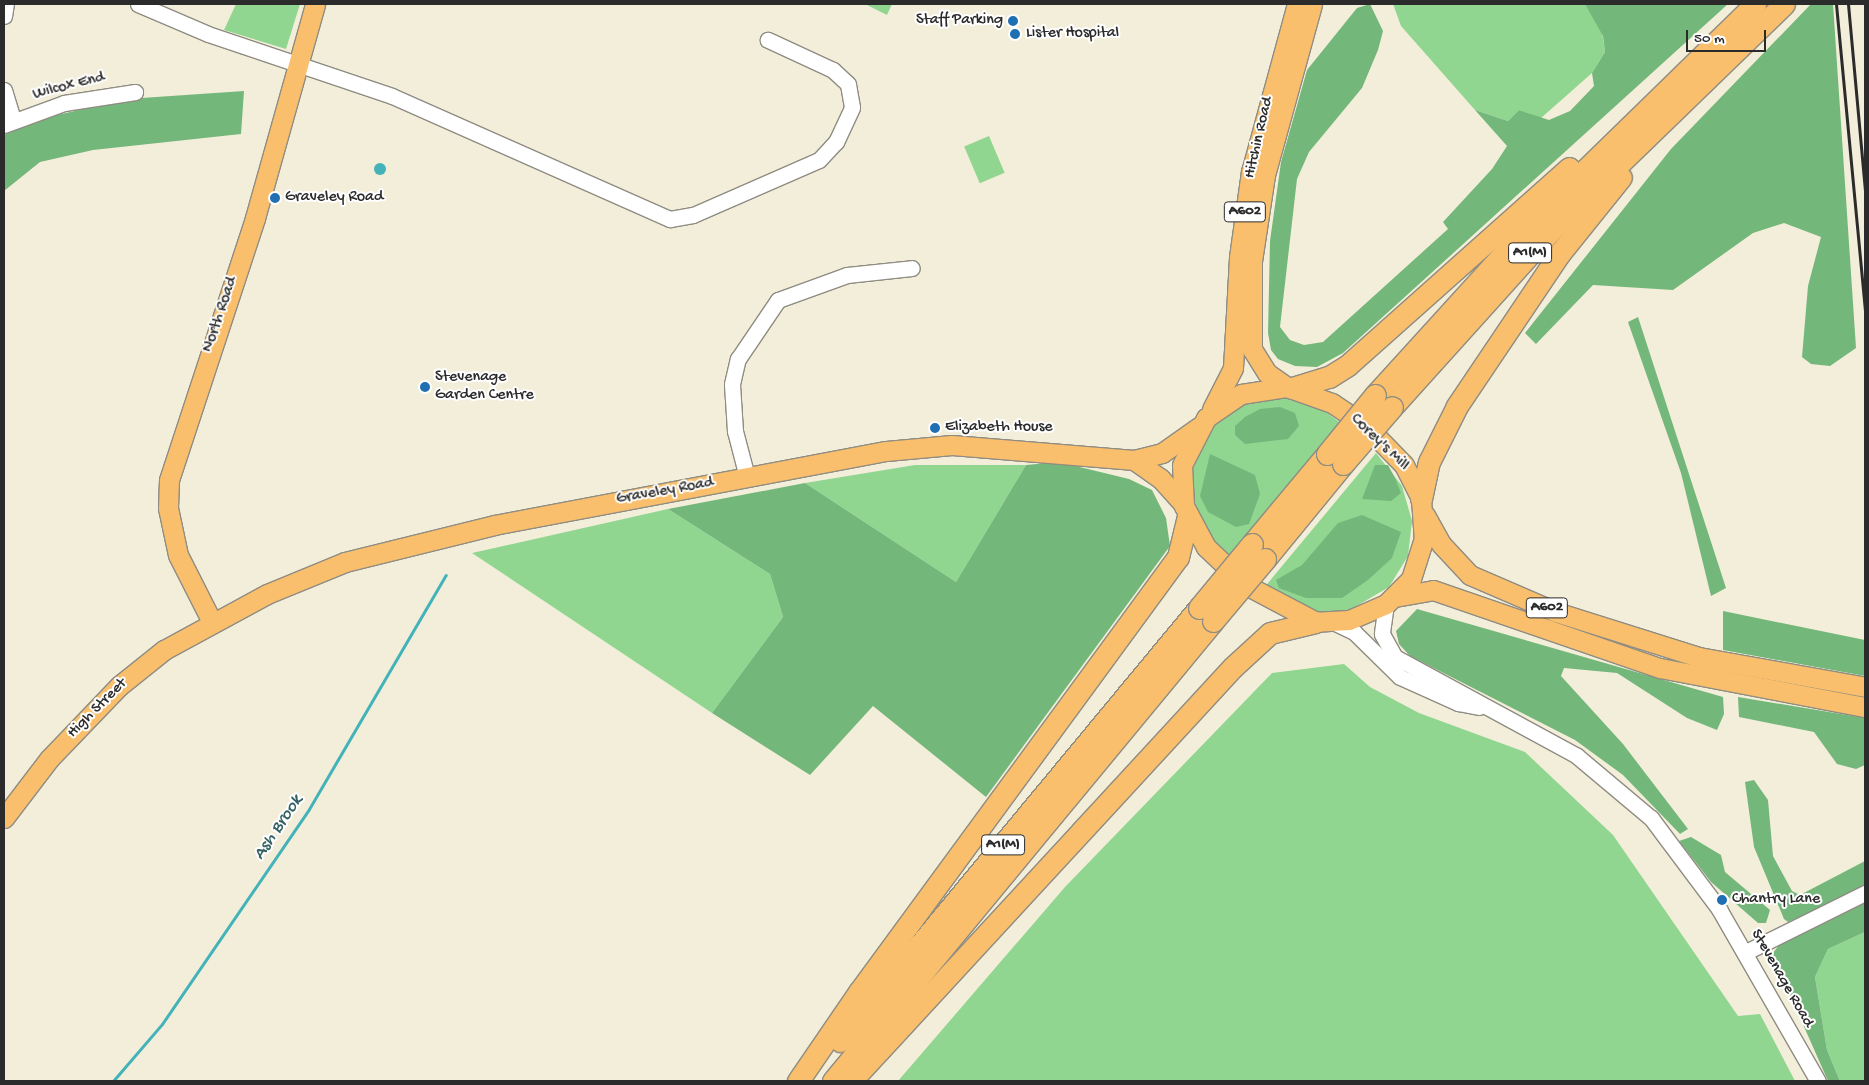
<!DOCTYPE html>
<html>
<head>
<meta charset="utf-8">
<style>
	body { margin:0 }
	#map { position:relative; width:1869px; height:1085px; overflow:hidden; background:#f3eeda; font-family:"Gochi Hand",sans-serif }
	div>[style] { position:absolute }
	.green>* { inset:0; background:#90d690; transform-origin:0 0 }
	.forest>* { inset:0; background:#74b77a }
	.water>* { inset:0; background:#43b3b9 }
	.round { border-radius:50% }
	.stream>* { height:3px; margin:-1.5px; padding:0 1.5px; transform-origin:1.5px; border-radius:1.5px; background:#43b3b9 }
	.roads { filter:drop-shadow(1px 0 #8f8c82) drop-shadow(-1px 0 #8f8c82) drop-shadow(0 1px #8f8c82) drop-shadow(0 -1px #8f8c82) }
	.minor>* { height:15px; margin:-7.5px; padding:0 7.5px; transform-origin:7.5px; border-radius:7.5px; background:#fff }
	.major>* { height:19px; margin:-9.5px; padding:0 9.5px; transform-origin:9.5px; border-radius:9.5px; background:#f9bf6c }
	.highway>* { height:21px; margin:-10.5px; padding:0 10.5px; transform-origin:10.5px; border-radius:10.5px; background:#f9bf6c }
	.rail>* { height:3px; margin:-1.5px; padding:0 1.5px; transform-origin:1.5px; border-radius:1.5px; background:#2b2b2b }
	.bridges { filter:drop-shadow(1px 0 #8f8c82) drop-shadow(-1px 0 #8f8c82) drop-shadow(0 1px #8f8c82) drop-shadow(0 -1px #8f8c82) }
	.highway-bridge>* { height:21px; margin:-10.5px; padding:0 10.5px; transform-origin:10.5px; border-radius:10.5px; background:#f9bf6c }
	.dots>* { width:14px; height:14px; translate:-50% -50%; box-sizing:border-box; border:2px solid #fff; border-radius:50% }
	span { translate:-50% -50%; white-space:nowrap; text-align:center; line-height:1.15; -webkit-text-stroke:4px #fff; paint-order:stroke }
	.shield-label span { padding:1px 4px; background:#fff; border:1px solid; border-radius:4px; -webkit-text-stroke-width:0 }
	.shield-label { font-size:15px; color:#2b2b2b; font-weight:700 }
	.poi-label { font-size:16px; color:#2b2b2b }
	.right { translate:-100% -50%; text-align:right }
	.left { translate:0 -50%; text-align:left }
	.street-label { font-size:16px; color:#2b2b2b }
	.water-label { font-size:18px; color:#356164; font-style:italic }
	.frame { position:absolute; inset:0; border:5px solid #2b2b2b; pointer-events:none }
	.scale { position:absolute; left:1686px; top:30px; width:80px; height:22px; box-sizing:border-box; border:2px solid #2b2b2b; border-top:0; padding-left:6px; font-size:15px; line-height:18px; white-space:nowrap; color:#2b2b2b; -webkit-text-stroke:4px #fff; paint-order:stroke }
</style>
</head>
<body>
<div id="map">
	<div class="green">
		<div style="clip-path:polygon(236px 4px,300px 4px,286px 49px,224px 30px)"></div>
		<div style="clip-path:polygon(865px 4px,892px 4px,887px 15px)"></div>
		<div style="clip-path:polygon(1393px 4px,1585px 4px,1601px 25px,1605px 52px,1592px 73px,1541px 118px,1519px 110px,1508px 121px,1475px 110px,1401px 26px)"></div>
		<div style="left:989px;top:136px;width:40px;height:27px;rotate:67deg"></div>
		<div style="clip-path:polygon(1285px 396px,1318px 406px,1342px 424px,1228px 560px,1194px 510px,1192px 465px,1212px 424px,1230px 410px,1251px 400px)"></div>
		<div style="clip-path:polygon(1376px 453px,1402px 486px,1412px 521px,1408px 556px,1389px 587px,1348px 611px,1313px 613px,1263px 589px)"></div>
		<div style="clip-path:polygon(915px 465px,1026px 465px,956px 582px,805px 483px)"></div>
		<div style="clip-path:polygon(668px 509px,770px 574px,783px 617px,712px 713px,472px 553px)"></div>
		<div style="clip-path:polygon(1344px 664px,1370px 687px,1419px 713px,1525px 752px,1613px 835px,1738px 1016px,1760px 1014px,1795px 1081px,898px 1081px,1065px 887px,1272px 673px)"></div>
		<div style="clip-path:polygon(1865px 932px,1865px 1081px,1840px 1081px,1827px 1050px,1815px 977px,1828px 949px)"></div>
	</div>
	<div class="forest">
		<div style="clip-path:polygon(1370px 4px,1383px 31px,1378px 50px,1362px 88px,1309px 152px,1297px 179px,1280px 327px,1290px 340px,1304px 345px,1323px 342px,1448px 229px,1443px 222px,1492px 169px,1507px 146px,1475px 110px,1508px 121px,1519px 110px,1549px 120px,1570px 111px,1594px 86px,1592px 73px,1605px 52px,1603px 36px,1585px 4px,1728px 4px,1343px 353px,1317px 367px,1295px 366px,1278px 359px,1271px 350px,1268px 333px,1270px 241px,1281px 162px,1307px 70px,1357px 8px)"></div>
		<div style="clip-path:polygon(1811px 4px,1833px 4px,1856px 348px,1830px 366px,1811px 364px,1802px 357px,1808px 286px,1821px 237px,1784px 223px,1753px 233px,1673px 290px,1593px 285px,1536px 344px,1525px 333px,1671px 149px)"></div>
		<div style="clip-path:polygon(244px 91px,241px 134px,93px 150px,40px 162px,4px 191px,4px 135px,44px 118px,127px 99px)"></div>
		<div style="clip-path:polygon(1638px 317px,1726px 588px,1711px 596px,1681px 473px,1628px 322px)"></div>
		<div style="clip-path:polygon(1280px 407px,1295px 413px,1299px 426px,1288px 439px,1245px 444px,1235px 435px,1235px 426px,1245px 417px,1260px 409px)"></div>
		<div style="clip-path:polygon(1210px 454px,1255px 475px,1260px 494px,1249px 524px,1236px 527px,1208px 512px,1200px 496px)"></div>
		<div style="clip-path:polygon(1059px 462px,1129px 479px,1152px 490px,1166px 518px,1170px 546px,986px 797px,873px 706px,810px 775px,712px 713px,783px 617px,770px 574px,668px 509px,805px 483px,956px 582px,1026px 465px)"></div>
		<div style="clip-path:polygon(1375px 465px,1388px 465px,1395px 478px,1401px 493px,1391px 501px,1362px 499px)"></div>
		<div style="clip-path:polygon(1362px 515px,1401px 532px,1392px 558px,1368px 580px,1342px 598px,1306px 598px,1279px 588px,1276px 580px,1302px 565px,1338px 523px)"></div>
		<div style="clip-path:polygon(1417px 609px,1723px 697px,1724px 714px,1717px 730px,1687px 718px,1617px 673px,1564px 668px,1561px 676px,1623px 744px,1688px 829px,1680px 834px,1623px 775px,1575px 740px,1410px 656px,1399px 644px,1396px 631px)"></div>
		<div style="clip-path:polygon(1723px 611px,1865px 640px,1865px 676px,1723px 650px)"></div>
		<div style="clip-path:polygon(1738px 697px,1865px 718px,1865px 765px,1856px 769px,1837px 764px,1814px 732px,1739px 717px)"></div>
		<div style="clip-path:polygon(1754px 780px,1768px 800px,1773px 856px,1792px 891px,1800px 895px,1865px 861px,1865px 887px,1807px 914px,1788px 922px,1784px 919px,1754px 847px,1745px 782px)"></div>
		<div style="clip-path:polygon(1691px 837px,1721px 855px,1725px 872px,1770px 910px,1766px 923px,1758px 923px,1711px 882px,1679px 841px)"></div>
		<div style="clip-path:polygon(1865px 902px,1865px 932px,1828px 949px,1815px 977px,1827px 1050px,1840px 1081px,1828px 1081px,1790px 995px,1767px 961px,1782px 941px)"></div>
	</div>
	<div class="water">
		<div class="round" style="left:374px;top:163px;width:12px;height:12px"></div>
	</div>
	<div class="stream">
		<div style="left:113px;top:1081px;width:75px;rotate:-49.3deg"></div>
		<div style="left:162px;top:1024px;width:260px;rotate:-55.6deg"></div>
		<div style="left:309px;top:809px;width:271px;rotate:-59.7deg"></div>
	</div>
	<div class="roads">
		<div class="minor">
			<div style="left:138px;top:4px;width:76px;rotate:23.2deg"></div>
			<div style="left:208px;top:34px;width:194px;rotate:18.6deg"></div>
			<div style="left:392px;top:96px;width:304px;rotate:23.9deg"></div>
			<div style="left:670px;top:219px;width:23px;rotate:-10deg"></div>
			<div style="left:693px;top:215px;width:137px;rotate:-23.6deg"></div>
			<div style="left:819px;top:160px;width:25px;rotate:-47deg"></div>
			<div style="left:836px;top:142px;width:38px;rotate:-65deg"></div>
			<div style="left:852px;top:107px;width:23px;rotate:-100deg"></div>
			<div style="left:848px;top:84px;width:21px;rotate:-137deg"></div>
			<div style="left:833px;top:70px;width:72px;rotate:-155.2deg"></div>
			<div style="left:4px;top:16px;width:12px;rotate:-81deg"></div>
			<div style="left:4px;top:90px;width:31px;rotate:73deg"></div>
			<div style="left:4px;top:125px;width:64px;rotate:-20.1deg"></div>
			<div style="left:64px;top:103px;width:72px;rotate:-8.8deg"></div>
			<div style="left:747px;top:477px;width:48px;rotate:-104.6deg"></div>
			<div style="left:735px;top:431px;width:47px;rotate:-93.7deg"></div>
			<div style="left:732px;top:384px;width:26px;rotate:-77deg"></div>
			<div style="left:738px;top:359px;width:71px;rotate:-55.9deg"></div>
			<div style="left:778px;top:300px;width:73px;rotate:-19.9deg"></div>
			<div style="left:847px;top:275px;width:65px;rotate:-6.1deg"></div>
			<div style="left:1386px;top:604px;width:30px;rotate:98deg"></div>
			<div style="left:1382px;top:634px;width:26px;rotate:61deg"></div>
			<div style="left:1395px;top:657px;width:207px;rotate:28.5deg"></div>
			<div style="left:1577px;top:756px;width:97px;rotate:40deg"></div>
			<div style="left:1651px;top:818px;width:114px;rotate:53.2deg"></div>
			<div style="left:1719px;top:909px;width:198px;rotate:60.1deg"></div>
			<div style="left:1335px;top:623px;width:21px;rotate:25deg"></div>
			<div style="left:1354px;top:632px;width:64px;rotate:44.4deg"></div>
			<div style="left:1400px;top:677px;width:64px;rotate:24.1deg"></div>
			<div style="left:1458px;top:703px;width:21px;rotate:11deg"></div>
			<div style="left:1746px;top:952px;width:133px;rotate:-26.4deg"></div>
		</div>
		<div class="major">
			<div style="left:1287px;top:387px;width:48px;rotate:19.6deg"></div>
			<div style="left:1332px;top:403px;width:41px;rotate:34.1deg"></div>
			<div style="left:1366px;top:426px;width:54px;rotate:45.7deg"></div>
			<div style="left:1404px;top:465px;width:38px;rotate:63deg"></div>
			<div style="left:1421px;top:499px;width:39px;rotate:86deg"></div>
			<div style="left:1424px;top:538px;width:43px;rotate:107.6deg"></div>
			<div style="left:1411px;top:579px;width:35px;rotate:135deg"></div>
			<div style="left:1386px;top:604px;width:40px;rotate:156.6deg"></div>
			<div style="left:1349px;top:620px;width:33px;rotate:177deg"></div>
			<div style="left:1316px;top:622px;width:79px;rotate:-152.1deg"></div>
			<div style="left:1246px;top:585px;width:55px;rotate:-136.5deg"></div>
			<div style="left:1206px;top:547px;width:47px;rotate:-118.2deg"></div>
			<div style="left:1184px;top:506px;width:41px;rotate:-92.8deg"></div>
			<div style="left:1182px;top:465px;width:53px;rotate:-62.9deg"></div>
			<div style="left:1206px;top:418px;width:42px;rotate:-34.4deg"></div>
			<div style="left:1241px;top:394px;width:47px;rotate:-8.7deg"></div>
			<div style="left:1287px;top:387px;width:24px;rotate:-145deg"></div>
			<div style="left:1267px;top:373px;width:28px;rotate:-122deg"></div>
			<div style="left:1252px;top:349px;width:88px;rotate:-90deg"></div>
			<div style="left:1252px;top:261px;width:87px;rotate:-81.4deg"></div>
			<div style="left:1265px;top:175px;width:177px;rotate:-74.6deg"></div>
			<div style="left:1212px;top:409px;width:46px;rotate:-62.9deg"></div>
			<div style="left:1233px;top:368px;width:111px;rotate:-86.9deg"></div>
			<div style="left:1239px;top:257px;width:86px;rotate:-82deg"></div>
			<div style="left:1251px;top:172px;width:174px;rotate:-74.7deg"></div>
			<div style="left:1134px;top:460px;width:32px;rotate:35deg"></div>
			<div style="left:1160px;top:478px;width:36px;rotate:48deg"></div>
			<div style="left:1425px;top:515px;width:33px;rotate:61deg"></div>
			<div style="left:1441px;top:544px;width:42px;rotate:46.9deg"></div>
			<div style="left:1470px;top:575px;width:94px;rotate:23.3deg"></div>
			<div style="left:1556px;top:612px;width:150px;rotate:17.5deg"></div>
			<div style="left:1699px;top:657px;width:169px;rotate:10.2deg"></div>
			<div style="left:1395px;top:597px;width:39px;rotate:-10deg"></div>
			<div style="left:1433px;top:590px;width:240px;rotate:19deg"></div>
			<div style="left:1660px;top:668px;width:209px;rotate:10.8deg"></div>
			<div style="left:212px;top:622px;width:75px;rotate:-116.9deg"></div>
			<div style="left:178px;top:555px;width:48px;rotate:-102deg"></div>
			<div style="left:168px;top:508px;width:28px;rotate:-88deg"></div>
			<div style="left:169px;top:480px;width:276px;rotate:-71.8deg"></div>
			<div style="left:255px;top:218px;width:222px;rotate:-74.3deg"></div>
			<div style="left:4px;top:818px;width:74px;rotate:-52.7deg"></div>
			<div style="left:49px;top:759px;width:101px;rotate:-46.2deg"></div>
			<div style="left:119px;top:686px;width:58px;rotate:-38.7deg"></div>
			<div style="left:164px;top:650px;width:117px;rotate:-28.5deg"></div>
			<div style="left:267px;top:594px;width:84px;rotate:-22.3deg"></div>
			<div style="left:345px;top:562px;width:154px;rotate:-13.9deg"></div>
			<div style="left:494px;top:525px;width:399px;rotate:-10.7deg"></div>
			<div style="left:886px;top:451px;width:66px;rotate:-5.2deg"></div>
			<div style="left:952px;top:445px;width:183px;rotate:4.7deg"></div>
			<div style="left:1134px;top:460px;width:29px;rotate:-14deg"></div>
			<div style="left:1162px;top:453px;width:45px;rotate:-35.1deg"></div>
		</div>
		<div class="highway">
			<div style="left:1292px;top:388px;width:39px;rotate:-17deg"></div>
			<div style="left:1329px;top:377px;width:22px;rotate:-32deg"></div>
			<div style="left:1348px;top:365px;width:296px;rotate:-41.7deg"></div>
			<div style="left:1375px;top:395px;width:244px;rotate:-47.7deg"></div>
			<div style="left:1539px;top:215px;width:302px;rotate:-44.3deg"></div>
			<div style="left:1392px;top:407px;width:242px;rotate:-48deg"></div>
			<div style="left:1554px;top:227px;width:320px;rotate:-44.1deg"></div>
			<div style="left:1421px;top:499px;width:38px;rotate:-78deg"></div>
			<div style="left:1429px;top:462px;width:63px;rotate:-63.4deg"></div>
			<div style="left:1457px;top:406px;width:184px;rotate:-56.1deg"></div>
			<div style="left:1560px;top:253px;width:97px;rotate:-51.2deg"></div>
			<div style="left:1252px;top:544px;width:117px;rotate:-50.2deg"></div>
			<div style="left:1265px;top:559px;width:123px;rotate:-50.6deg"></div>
			<div style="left:840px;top:1041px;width:562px;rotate:-50.34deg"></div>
			<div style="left:798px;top:1081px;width:108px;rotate:-55.6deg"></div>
			<div style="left:859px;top:992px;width:539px;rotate:-53.75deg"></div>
			<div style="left:1178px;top:557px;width:42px;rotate:-76.3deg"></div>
			<div style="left:833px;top:1081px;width:597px;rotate:-50.44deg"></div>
			<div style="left:851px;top:1081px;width:563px;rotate:-47.3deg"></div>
			<div style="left:1233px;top:667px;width:50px;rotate:-42.6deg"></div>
			<div style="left:1270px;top:633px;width:47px;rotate:-13.4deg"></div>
		</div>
	</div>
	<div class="rail">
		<div style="left:1836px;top:4px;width:308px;rotate:84.6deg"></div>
		<div style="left:1848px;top:4px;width:187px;rotate:84.8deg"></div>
	</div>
	<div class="bridges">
		<div class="highway-bridge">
			<div style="left:1327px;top:454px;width:76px;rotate:-50.9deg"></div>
			<div style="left:1343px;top:464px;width:75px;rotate:-49.3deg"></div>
			<div style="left:1199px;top:608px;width:83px;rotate:-50.4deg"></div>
			<div style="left:1213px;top:621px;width:81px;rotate:-50deg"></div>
		</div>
	</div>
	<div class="dots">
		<div style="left:1013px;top:21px;background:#1f6fb2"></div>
		<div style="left:1015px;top:34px;background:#1f6fb2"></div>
		<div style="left:275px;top:198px;background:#1f6fb2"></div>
		<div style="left:425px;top:387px;background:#1f6fb2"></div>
		<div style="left:935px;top:428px;background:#1f6fb2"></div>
		<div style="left:1722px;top:900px;background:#1f6fb2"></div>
	</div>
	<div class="shield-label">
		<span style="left:1245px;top:212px">A602</span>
		<span style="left:1530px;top:253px">A1(M)</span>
		<span style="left:1547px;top:608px">A602</span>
		<span style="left:1003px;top:845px">A1(M)</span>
	</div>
	<div class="poi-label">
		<span class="right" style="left:1003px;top:21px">Staff Parking</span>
		<span class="left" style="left:1026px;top:34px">Lister Hospital</span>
		<span class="left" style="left:285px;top:198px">Graveley Road</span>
		<span class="left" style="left:435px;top:387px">Stevenage<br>Garden Centre</span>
		<span class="left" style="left:945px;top:428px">Elizabeth House</span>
		<span class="left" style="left:1732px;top:900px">Chantry Lane</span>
	</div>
	<div class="street-label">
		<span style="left:69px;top:87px;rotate:-14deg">Wilcox End</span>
		<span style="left:1260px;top:138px;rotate:-77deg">Hitchin Road</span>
		<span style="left:221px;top:315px;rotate:-71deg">North Road</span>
		<span style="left:1379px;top:443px;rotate:44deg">Corey's Mill</span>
		<span style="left:665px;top:492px;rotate:-10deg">Graveley Road</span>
		<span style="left:98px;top:709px;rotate:-45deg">High Street</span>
		<span style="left:1781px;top:979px;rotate:60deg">Stevenage Road</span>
	</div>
	<div class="water-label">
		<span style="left:279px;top:828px;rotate:-56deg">Ash Brook</span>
	</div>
	<div class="frame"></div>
	<div class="scale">50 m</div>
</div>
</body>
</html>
